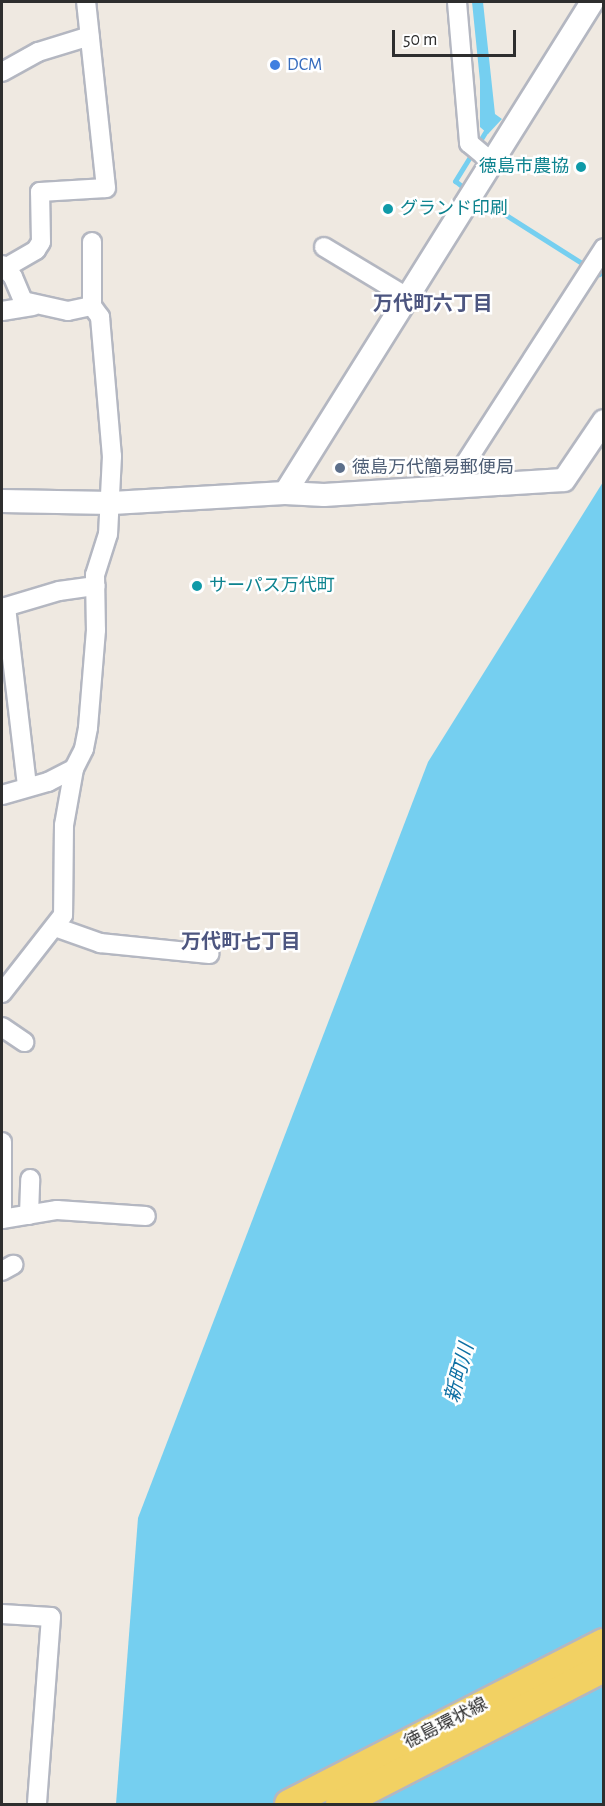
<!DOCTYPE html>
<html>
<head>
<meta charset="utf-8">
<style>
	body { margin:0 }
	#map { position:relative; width:605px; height:1806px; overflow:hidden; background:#efe9e1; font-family:"Alegreya Sans","Noto Sans JP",sans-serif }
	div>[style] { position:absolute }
	.water>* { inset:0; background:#75cff0 }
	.stream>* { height:5px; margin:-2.5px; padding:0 2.5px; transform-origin:2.5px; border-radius:2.5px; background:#75cff0 }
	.roads { filter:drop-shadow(2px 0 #b4b7c1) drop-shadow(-2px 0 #b4b7c1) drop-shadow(0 2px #b4b7c1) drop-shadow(0 -2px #b4b7c1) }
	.minor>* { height:18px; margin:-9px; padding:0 9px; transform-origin:9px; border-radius:9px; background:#fff }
	.tertiary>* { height:22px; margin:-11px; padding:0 11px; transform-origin:11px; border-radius:11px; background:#fff }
	.primary>* { height:28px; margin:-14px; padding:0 14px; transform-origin:14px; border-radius:14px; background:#f2d163 }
	.dots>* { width:16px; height:16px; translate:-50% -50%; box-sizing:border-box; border:3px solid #fff; border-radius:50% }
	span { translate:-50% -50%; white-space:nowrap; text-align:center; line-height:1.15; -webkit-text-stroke:5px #fff; paint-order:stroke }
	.shop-label { font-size:18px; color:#366cbe }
	.left { translate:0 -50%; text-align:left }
	.culture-label { font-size:18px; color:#0d838f }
	.right { translate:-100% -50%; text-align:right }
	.service-label { font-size:18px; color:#4e5e75 }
	.street-label { font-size:18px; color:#2e2e2e }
	.neighbourhood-label { font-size:20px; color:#4d5680; font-weight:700 }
	.water-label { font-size:20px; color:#0d6fa3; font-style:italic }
	.frame { position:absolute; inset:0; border:3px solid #2e2e2e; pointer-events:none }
	.scale { position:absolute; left:392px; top:30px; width:124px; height:27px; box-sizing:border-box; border:3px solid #2e2e2e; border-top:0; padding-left:8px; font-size:18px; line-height:21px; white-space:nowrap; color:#2e2e2e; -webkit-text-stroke:4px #fff; paint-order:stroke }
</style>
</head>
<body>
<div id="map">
	<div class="water">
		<div style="clip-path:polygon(472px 2px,483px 2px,495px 114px,502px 119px,488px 134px,480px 127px,480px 81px)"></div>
		<div style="clip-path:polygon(603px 482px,603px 1804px,116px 1804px,138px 1518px,428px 762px)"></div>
	</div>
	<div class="stream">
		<div style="left:468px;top:191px;width:16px;rotate:-142deg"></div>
		<div style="left:455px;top:181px;width:65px;rotate:-58.3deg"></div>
		<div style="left:476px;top:196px;width:146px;rotate:32.4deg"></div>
	</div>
	<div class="roads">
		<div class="minor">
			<div style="left:457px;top:2px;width:142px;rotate:85.1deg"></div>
			<div style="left:469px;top:143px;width:31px;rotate:40deg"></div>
			<div style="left:2px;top:72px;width:41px;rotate:-29.1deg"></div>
			<div style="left:38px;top:52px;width:54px;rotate:-17.1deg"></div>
			<div style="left:92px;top:242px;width:64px;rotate:90deg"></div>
			<div style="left:324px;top:247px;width:97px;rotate:31.1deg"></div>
			<div style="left:2px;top:265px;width:16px;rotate:47deg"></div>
			<div style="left:13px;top:277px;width:26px;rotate:67deg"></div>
			<div style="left:23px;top:301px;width:46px;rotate:12.5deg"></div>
			<div style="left:68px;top:311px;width:25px;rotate:-12deg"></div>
			<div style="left:92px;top:306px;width:14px;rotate:54deg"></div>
			<div style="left:100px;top:317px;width:140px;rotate:85.1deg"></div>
			<div style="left:112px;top:456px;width:78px;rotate:92.9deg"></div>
			<div style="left:108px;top:534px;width:43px;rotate:107.6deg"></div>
			<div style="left:95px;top:575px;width:55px;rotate:89deg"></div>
			<div style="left:96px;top:630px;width:98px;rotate:94.7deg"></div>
			<div style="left:88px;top:728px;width:21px;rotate:101deg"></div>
			<div style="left:84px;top:749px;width:22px;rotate:117deg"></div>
			<div style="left:74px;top:769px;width:57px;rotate:100.1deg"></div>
			<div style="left:64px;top:825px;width:90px;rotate:90.6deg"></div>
			<div style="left:63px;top:915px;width:99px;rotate:128deg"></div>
			<div style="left:5px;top:268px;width:36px;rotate:-30deg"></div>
			<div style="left:36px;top:250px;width:9px;rotate:-58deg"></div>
			<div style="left:41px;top:242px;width:50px;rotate:-91.1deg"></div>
			<div style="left:40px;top:192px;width:66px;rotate:-3.5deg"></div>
			<div style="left:106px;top:188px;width:187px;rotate:-96.1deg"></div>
			<div style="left:2px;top:311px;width:31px;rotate:-9deg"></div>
			<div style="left:450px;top:487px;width:284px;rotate:-57.2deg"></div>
			<div style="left:6px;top:607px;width:181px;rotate:83.3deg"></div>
			<div style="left:2px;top:608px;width:59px;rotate:-16.6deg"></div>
			<div style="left:59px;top:591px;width:37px;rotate:-8deg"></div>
			<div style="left:2px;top:795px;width:48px;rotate:-15.8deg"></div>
			<div style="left:48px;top:782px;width:29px;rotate:-27deg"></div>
			<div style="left:55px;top:927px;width:48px;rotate:19.6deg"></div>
			<div style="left:100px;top:943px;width:110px;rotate:5.8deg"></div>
			<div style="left:2px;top:1027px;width:27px;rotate:34deg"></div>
			<div style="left:2px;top:1142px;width:77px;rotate:90deg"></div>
			<div style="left:29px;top:1215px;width:36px;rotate:-88deg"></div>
			<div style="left:2px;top:1219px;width:56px;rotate:-9.3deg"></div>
			<div style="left:57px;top:1210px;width:89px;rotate:3.9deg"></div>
			<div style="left:2px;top:1271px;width:13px;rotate:-29deg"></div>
			<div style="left:2px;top:1614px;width:49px;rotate:3.5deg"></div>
			<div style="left:51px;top:1617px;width:188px;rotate:94.3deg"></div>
		</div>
		<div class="tertiary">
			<div style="left:285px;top:493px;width:579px;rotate:-57.98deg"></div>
			<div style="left:2px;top:501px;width:110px;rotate:1deg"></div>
			<div style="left:112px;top:503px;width:173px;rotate:-3.3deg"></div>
			<div style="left:285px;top:493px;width:39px;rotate:3deg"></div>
			<div style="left:324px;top:495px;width:240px;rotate:-3.6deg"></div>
			<div style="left:564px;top:480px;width:71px;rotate:-55.9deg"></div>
		</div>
		<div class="primary">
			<div style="left:289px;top:1804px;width:354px;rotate:-27.1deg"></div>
			<div style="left:340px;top:1804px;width:297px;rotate:-27.3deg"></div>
		</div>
	</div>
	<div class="dots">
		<div style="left:275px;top:65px;background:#3f7fe0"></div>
		<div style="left:581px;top:167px;background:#0f9aa8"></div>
		<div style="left:388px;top:209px;background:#0f9aa8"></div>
		<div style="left:340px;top:468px;background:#5c6f8a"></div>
		<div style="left:197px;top:586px;background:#0f9aa8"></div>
	</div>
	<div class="shop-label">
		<span class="left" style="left:287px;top:65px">DCM</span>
	</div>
	<div class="culture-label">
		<span class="right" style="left:569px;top:167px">徳島市農協</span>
		<span class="left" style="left:400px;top:209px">グランド印刷</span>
		<span class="left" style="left:209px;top:586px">サーパス万代町</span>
	</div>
	<div class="service-label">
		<span class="left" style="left:352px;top:468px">徳島万代簡易郵便局</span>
	</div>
	<div class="street-label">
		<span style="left:446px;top:1724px;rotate:-27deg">徳島環状線</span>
	</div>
	<div class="neighbourhood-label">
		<span style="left:433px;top:304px">万代町六丁目</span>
		<span style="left:241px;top:942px">万代町七丁目</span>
	</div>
	<div class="water-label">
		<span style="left:460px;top:1373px;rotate:-75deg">新町川</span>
	</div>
	<div class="frame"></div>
	<div class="scale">50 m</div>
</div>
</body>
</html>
